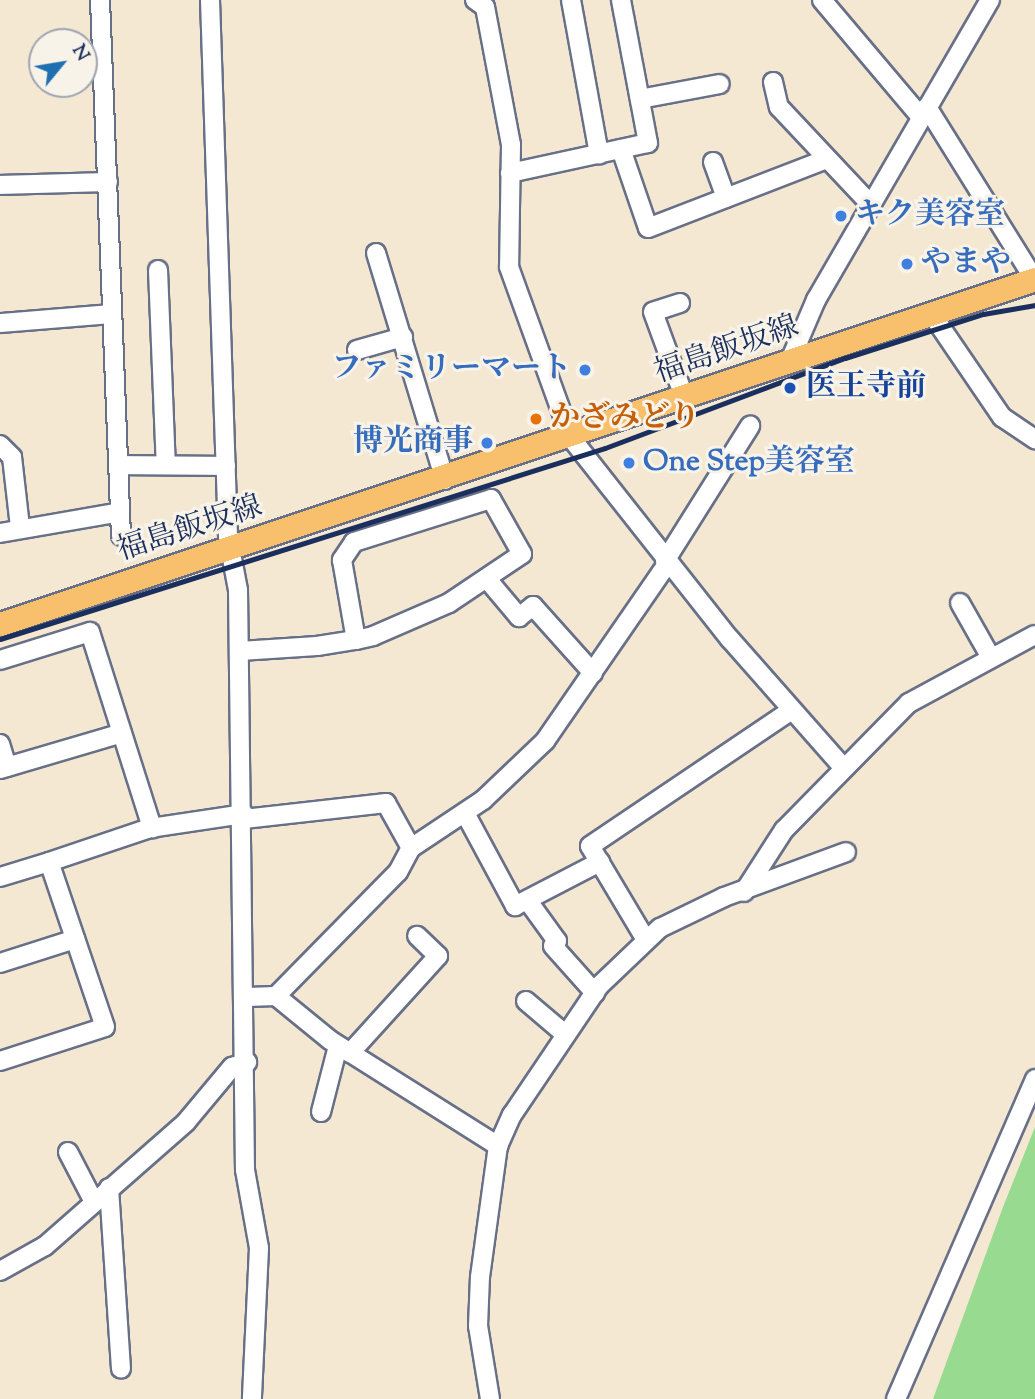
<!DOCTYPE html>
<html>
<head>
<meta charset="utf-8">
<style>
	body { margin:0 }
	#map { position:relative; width:1035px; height:1399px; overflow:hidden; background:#f5e8d3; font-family:"Sorts Mill Goudy","Noto Serif JP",serif }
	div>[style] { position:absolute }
	.green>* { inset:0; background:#99da91 }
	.roads { filter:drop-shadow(2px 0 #677087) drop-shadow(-2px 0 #677087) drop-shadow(0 2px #677087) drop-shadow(0 -2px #677087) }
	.minor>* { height:18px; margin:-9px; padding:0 9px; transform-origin:9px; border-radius:9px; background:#fff }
	.major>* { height:23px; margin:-11.5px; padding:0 11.5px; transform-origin:11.5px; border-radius:11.5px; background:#f8bf6c }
	.rail>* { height:5px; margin:-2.5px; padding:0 2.5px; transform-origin:2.5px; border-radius:2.5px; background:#1b2f5e }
	.dots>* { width:19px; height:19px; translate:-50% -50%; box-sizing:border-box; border:4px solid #f7f3e8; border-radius:50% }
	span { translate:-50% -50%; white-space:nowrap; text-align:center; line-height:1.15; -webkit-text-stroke:6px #f7f3e8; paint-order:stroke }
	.shop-label { font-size:30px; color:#366cbe; font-weight:700 }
	.left { translate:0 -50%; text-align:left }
	.right { translate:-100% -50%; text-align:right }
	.street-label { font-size:30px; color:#1b2f5e }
	.transit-label { font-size:30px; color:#164399; font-weight:700 }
	.food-label { font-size:30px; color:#c56008; font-weight:700 }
	.north { position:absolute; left:28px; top:28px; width:70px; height:70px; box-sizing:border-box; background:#f7f3e8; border:2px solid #9fa5b1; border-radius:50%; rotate:60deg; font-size:19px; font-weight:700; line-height:28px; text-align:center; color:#1b2f5e }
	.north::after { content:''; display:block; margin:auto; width:24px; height:32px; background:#1f6fb2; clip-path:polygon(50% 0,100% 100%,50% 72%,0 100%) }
</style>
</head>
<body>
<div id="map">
	<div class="green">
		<div style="clip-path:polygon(1035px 1127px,1035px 1399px,933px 1399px,1003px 1207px)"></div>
	</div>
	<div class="roads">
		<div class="minor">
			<div style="left:100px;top:0;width:536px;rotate:87.76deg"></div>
			<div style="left:210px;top:0;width:537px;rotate:88.08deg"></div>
			<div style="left:228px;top:537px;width:54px;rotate:79.3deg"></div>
			<div style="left:238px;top:590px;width:580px;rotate:89.31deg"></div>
			<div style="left:245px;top:1170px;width:79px;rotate:79.8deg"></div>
			<div style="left:259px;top:1248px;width:151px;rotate:92.7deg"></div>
			<div style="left:475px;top:0;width:12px;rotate:35deg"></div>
			<div style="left:485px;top:7px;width:140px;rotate:79.3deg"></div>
			<div style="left:511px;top:145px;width:122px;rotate:90.9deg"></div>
			<div style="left:509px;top:267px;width:182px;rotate:70.1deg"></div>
			<div style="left:571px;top:438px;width:256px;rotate:51.7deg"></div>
			<div style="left:730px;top:639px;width:171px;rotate:48.6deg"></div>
			<div style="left:571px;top:0;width:157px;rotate:79.7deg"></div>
			<div style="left:822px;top:0;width:153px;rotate:49.8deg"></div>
			<div style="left:773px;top:82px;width:26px;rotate:77deg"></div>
			<div style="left:779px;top:107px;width:133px;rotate:46.8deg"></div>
			<div style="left:640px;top:99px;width:81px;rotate:-10.6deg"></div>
			<div style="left:927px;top:107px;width:203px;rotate:58.1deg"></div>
			<div style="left:621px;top:149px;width:83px;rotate:71.1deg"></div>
			<div style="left:648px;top:228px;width:192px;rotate:-21.1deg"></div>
			<div style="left:713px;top:162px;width:38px;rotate:70deg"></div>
			<div style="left:510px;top:173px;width:141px;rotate:-12.3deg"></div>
			<div style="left:648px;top:143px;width:146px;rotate:-100.7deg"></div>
			<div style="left:0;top:185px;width:108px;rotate:-1.6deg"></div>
			<div style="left:376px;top:253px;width:237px;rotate:73.1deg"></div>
			<div style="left:158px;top:270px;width:195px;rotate:87.7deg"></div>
			<div style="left:680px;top:303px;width:28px;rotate:162deg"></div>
			<div style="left:653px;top:312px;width:93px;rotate:69.8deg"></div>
			<div style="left:931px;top:313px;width:126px;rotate:55.7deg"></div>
			<div style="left:1002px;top:417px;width:40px;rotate:34deg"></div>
			<div style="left:0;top:323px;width:112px;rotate:-4.6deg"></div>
			<div style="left:357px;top:350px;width:48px;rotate:-15.8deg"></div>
			<div style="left:789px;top:363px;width:69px;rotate:-66.8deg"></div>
			<div style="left:816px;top:300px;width:347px;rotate:-59.9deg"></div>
			<div style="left:0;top:445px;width:17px;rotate:45deg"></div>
			<div style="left:12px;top:457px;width:70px;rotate:83.5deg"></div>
			<div style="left:119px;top:465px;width:107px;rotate:0.5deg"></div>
			<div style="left:0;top:533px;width:122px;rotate:-9.9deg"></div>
			<div style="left:665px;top:561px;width:160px;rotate:-57.8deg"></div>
			<div style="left:487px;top:579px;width:50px;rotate:49.9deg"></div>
			<div style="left:519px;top:617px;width:18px;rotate:-38deg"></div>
			<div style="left:533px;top:606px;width:90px;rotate:48.2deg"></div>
			<div style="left:960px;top:603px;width:61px;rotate:60.5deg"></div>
			<div style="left:240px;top:651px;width:77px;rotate:-3.7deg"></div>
			<div style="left:317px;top:646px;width:39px;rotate:-9deg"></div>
			<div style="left:356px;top:640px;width:17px;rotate:-13deg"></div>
			<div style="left:373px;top:636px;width:83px;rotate:-23.5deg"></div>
			<div style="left:449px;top:603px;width:88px;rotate:-33.9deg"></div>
			<div style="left:522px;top:554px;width:63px;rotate:-119.4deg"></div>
			<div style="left:491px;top:499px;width:144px;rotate:162.6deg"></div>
			<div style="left:354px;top:542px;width:22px;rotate:124deg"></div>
			<div style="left:342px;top:560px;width:81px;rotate:80.1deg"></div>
			<div style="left:0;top:660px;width:94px;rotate:-17.3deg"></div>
			<div style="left:90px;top:632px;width:206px;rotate:72.4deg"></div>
			<div style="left:0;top:744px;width:24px;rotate:73deg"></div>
			<div style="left:0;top:769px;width:127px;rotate:-16.4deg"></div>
			<div style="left:465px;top:813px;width:106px;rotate:61.7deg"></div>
			<div style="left:515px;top:906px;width:96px;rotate:-27.4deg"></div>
			<div style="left:244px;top:819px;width:143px;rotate:-6.4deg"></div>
			<div style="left:386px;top:803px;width:51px;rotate:60.9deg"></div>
			<div style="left:0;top:877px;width:51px;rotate:-17deg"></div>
			<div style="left:744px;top:892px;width:74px;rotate:-57.2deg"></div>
			<div style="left:784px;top:830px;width:178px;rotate:-45.5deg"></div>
			<div style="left:909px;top:703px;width:143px;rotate:-28.4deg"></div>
			<div style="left:528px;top:901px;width:49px;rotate:54.1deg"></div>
			<div style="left:557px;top:941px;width:6px;rotate:129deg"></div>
			<div style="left:553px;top:946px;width:63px;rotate:48.2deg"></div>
			<div style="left:646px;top:940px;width:109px;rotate:-120.8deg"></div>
			<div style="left:590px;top:846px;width:241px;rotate:-34deg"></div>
			<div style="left:0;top:963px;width:79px;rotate:-17.7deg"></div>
			<div style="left:276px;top:996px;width:174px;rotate:-45.5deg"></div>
			<div style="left:398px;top:872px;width:27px;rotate:-62deg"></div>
			<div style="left:411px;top:848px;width:87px;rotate:-33.7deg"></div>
			<div style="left:483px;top:800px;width:86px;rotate:-43.6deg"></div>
			<div style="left:545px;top:741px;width:215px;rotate:-55.4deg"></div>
			<div style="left:247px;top:997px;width:29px;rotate:-2deg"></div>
			<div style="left:276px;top:996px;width:70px;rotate:39.2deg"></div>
			<div style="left:330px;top:1040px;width:199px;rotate:32.2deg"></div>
			<div style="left:526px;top:1001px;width:52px;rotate:40.4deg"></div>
			<div style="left:350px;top:1053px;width:131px;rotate:-47.8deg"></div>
			<div style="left:438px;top:956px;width:29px;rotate:-136deg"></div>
			<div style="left:0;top:1061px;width:110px;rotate:-17.9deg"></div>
			<div style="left:105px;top:1027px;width:174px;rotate:-108.7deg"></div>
			<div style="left:49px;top:862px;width:107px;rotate:-18.6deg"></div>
			<div style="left:150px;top:828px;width:95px;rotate:-8.5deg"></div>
			<div style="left:321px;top:1112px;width:68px;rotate:-75.6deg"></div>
			<div style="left:68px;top:1152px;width:56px;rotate:62.5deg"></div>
			<div style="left:109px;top:1188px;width:181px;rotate:86.2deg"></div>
			<div style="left:0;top:1271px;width:51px;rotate:-29.1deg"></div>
			<div style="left:45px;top:1246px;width:188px;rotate:-41.3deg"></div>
			<div style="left:186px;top:1122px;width:72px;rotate:-50.1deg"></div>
			<div style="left:232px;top:1067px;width:16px;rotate:-18deg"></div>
			<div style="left:490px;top:1399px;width:74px;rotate:-99.3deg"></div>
			<div style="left:478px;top:1326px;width:49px;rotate:-87.7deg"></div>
			<div style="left:480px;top:1277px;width:132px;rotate:-82.2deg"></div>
			<div style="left:498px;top:1146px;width:34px;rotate:-66deg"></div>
			<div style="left:512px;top:1115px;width:156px;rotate:-56deg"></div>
			<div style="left:599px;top:986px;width:84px;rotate:-43.6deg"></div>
			<div style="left:660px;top:928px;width:71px;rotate:-25.8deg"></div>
			<div style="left:724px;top:897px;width:130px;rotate:-20.2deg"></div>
			<div style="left:896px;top:1399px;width:349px;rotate:-66.5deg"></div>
		</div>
		<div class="major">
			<div style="left:0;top:624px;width:1091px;rotate:-18.43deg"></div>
		</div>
	</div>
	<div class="rail">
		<div style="left:0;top:639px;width:634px;rotate:-17.52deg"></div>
		<div style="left:605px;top:448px;width:256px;rotate:-20.6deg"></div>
		<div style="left:845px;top:358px;width:145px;rotate:-17.7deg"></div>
		<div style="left:983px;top:314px;width:53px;rotate:-9.8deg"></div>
	</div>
	<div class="dots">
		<div style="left:841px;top:216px;background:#3f7fe0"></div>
		<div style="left:907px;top:264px;background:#3f7fe0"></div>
		<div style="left:585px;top:370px;background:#3f7fe0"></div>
		<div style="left:790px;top:388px;background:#1a4fb4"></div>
		<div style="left:536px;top:419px;background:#e8710a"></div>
		<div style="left:487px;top:443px;background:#3f7fe0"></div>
		<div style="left:629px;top:463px;background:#3f7fe0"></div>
	</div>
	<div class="shop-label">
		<span class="left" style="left:855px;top:216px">キク美容室</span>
		<span class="left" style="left:921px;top:264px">やまや</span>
		<span class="right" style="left:571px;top:370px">ファミリーマート</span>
		<span class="right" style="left:473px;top:443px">博光商事</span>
		<span class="left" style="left:643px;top:463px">One Step美容室</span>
	</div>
	<div class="street-label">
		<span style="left:727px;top:351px;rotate:-19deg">福島飯坂線</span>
		<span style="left:190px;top:530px;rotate:-18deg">福島飯坂線</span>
	</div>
	<div class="transit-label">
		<span class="left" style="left:806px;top:388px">医王寺前</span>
	</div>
	<div class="food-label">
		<span class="left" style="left:550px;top:419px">かざみどり</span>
	</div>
	<div class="north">N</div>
</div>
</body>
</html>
